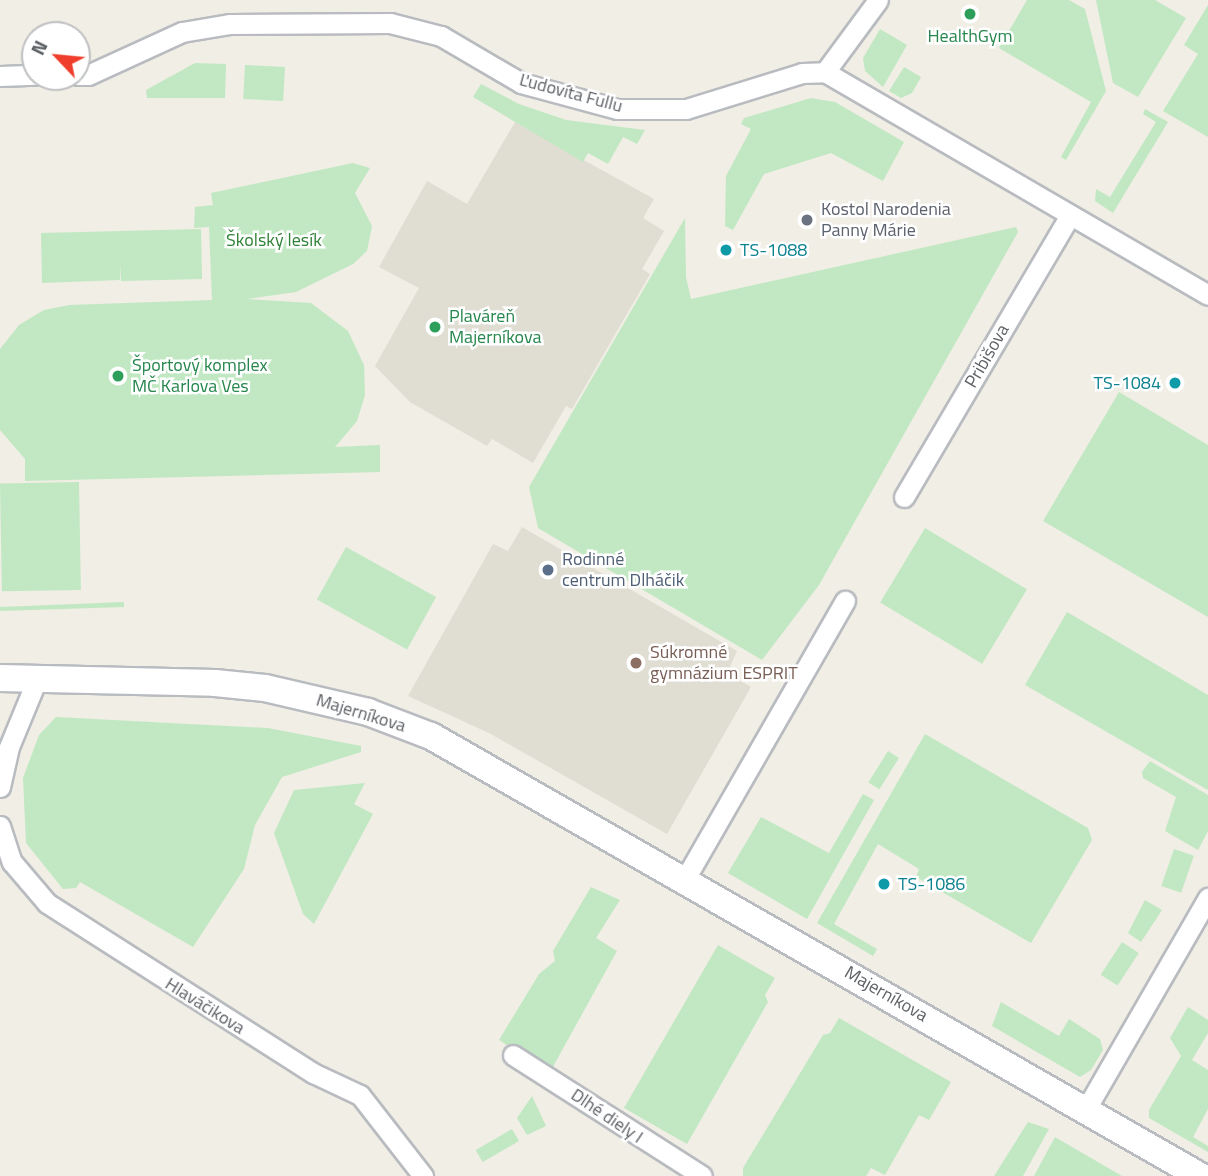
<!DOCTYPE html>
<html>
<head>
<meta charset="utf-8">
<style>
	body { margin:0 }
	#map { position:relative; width:1208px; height:1176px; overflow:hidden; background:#f0eee5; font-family:"Titillium Web",sans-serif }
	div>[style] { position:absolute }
	.education>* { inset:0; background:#e0ddd3 }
	.green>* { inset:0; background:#c1e8c2; transform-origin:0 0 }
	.roads { filter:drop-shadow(2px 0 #b8bbbf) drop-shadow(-2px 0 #b8bbbf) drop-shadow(0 2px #b8bbbf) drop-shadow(0 -2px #b8bbbf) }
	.street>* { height:19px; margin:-9.5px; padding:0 9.5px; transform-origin:9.5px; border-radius:9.5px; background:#fff }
	.secondary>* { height:26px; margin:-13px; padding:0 13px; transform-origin:13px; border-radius:13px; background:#fff }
	.dots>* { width:19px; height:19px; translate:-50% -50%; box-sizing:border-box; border:4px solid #fff; border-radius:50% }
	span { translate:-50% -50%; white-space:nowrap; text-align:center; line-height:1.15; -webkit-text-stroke:5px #fff; paint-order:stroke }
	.leisure-label { font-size:18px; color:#27864d }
	.left { translate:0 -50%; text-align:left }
	.street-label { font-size:18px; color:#5d6166 }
	.worship-label { font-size:18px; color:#5b616d }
	.park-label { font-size:18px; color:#308237 }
	.culture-label { font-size:18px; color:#0d838f }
	.right { translate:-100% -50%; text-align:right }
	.service-label { font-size:18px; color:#4e5e75 }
	.education-label { font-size:18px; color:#785e54 }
	.north { position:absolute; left:21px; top:21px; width:70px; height:70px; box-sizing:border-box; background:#fff; border:2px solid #bec0c2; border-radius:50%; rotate:296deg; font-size:19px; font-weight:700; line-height:28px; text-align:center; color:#5d6166 }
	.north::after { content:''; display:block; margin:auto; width:24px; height:32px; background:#ef3f2c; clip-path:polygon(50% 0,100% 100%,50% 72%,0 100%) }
</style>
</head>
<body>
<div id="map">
	<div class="education">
		<div style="clip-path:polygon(515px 122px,654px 199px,643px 218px,664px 231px,642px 269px,650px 274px,572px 409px,566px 406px,533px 463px,492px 439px,487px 446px,410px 402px,375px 366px,419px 288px,379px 267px,427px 181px,467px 204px)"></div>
		<div style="clip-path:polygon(522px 527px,737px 651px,727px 673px,751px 687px,667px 834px,489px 733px,408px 696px,493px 544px,508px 551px)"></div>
	</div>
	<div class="green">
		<div style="clip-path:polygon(1027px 0,1069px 0,1085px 9px,1106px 91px,1066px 160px,1061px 157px,1091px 102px,999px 48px)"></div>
		<div style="clip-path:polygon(1096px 0,1155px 0,1186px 18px,1138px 97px,1113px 83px)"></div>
		<div style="clip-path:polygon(1208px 5px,1208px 137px,1163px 111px,1198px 54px,1184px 45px)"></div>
		<div style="clip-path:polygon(880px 29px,907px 45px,883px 87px,865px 71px,863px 58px)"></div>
		<div style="clip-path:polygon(195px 63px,226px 64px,225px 98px,147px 98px,146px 90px)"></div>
		<div style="left:245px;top:65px;width:40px;height:34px;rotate:3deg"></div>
		<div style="clip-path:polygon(904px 67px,921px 77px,912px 93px,901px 98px,889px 91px)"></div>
		<div style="clip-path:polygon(481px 84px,519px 104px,566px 120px,645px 130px,637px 144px,623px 137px,608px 164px,588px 153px,583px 162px,473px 97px)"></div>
		<div style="clip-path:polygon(811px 98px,835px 102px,904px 142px,883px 181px,831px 153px,764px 174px,733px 230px,725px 226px,726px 176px,751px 129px,741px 124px,744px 118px)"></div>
		<div style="clip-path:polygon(1145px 109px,1168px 122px,1113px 213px,1095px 201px,1096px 189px,1110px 197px,1156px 122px,1143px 114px)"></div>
		<div style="clip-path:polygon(353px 163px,370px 168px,355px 193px,372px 226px,367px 251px,353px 264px,296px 292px,247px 299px,311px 303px,348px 331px,364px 365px,365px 395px,357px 421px,335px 447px,380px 445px,380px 472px,25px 481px,25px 459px,0 430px,0 349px,19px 325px,44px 310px,69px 305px,212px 300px,209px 227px,194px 228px,195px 207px,213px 205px,211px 193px)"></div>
		<div style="clip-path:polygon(685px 218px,686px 277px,691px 299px,1016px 227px,1018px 232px,819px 585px,762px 660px,538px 528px,529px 487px)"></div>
		<div style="clip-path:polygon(201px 229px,202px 279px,121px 281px,120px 264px,120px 280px,42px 283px,41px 233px)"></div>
		<div style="clip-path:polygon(1119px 392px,1208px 445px,1208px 617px,1043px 521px)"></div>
		<div style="left:79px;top:482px;width:108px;height:79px;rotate:89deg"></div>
		<div style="left:925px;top:528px;width:119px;height:87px;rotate:31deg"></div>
		<div style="left:346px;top:547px;width:103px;height:60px;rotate:29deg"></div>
		<div style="clip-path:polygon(124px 602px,124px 607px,0 611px,0 607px)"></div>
		<div style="clip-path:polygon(1067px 612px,1208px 695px,1208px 790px,1025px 685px)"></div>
		<div style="clip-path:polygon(56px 717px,268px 728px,361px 746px,361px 752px,282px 777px,255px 825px,244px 869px,193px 947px,80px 882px,76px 888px,63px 889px,26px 843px,23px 778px,39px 735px)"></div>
		<div style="clip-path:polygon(925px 734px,1088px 828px,1092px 840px,1031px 943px,916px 877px,919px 869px,878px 844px,834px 924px,877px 949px,873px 956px,817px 923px)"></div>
		<div style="left:888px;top:751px;width:13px;height:37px;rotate:32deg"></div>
		<div style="clip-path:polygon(1150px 761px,1208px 795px,1208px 831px,1198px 850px,1165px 831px,1176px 797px,1143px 778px,1142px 772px)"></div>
		<div style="clip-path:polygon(365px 783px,354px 804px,373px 814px,314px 924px,303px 914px,274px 833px,294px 790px)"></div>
		<div style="clip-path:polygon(863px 794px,874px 800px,807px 919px,728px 873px,761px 817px,829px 853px)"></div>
		<div style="left:1174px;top:849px;width:21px;height:39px;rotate:19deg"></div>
		<div style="clip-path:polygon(591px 887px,620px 900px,596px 938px,617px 951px,550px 1072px,499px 1040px,539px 974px,555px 961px,553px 951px)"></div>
		<div style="clip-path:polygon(1145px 900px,1162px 910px,1141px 942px,1128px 933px)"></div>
		<div style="left:1122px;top:942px;width:20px;height:39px;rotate:33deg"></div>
		<div style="clip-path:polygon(718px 945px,775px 978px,765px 995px,768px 1002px,687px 1144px,624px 1108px)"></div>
		<div style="clip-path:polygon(1001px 1002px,1059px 1036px,1069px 1019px,1100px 1039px,1103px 1050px,1091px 1070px,1080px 1077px,992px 1026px)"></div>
		<div style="clip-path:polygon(1188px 1007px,1208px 1020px,1208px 1033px,1192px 1060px,1208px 1070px,1208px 1109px,1193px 1137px,1208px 1146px,1208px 1152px,1149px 1118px,1149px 1110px,1181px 1056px,1170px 1038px)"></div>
		<div style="clip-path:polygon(839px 1018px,951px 1082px,929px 1120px,919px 1115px,885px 1175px,871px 1168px,866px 1176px,743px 1176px,743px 1168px,823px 1035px,830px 1033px)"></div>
		<div style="clip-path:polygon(532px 1096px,546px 1126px,527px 1135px,517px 1118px)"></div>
		<div style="clip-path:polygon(1028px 1122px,1049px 1129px,1023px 1176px,994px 1176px)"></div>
		<div style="left:512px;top:1129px;width:14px;height:42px;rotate:60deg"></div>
		<div style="clip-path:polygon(1055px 1137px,1122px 1176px,1034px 1176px)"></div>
	</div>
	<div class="roads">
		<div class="street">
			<div style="left:825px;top:72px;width:443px;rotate:30.2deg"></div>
			<div style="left:77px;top:75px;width:11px"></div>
			<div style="left:88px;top:75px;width:103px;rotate:-24.6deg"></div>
			<div style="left:182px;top:32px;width:49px;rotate:-9.5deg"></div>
			<div style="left:230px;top:24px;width:160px;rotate:-0.4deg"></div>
			<div style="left:390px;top:23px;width:53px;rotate:14.3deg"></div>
			<div style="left:441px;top:36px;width:93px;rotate:30.4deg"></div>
			<div style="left:521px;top:83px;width:99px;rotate:15.2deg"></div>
			<div style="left:617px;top:109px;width:69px"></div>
			<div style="left:686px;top:109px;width:121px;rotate:-17.2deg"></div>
			<div style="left:802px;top:73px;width:23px;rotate:-2deg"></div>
			<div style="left:825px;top:72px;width:89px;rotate:-53.6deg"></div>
			<div style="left:0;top:76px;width:35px;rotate:-2deg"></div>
			<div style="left:904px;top:497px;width:327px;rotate:-59.5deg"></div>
			<div style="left:0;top:787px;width:41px;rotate:-77.3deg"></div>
			<div style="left:9px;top:747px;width:74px;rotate:-67.6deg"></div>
			<div style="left:0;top:826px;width:38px;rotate:72deg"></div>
			<div style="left:12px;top:862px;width:54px;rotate:49.5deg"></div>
			<div style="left:47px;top:903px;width:316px;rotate:32.6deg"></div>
			<div style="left:313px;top:1073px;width:52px;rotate:25.1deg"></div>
			<div style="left:360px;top:1095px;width:103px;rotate:52.1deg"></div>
			<div style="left:685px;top:879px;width:321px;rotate:-60.1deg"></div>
			<div style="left:513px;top:1055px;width:224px;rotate:32.6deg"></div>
			<div style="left:1086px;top:1109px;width:244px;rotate:-60deg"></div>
		</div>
		<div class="secondary">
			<div style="left:0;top:678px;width:215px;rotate:1.3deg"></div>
			<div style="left:215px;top:683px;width:50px;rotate:5.7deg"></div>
			<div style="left:265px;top:688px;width:106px;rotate:13.1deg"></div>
			<div style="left:368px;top:712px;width:67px;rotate:20.9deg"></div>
			<div style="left:431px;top:736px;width:886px;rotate:29.78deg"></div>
		</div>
	</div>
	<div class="dots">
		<div style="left:970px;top:14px;background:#2e9e5b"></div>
		<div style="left:807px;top:220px;background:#6b7280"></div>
		<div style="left:726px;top:250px;background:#0f9aa8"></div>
		<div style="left:435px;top:327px;background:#2e9e5b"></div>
		<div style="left:118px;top:376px;background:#2e9e5b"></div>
		<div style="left:1175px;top:383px;background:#0f9aa8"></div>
		<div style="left:548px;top:570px;background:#5c6f8a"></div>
		<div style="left:636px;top:663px;background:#8d6e63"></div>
		<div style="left:884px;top:884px;background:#0f9aa8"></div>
	</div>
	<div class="leisure-label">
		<span style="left:970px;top:36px">HealthGym</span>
		<span class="left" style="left:449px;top:327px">Plaváreň<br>Majerníkova</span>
		<span class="left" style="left:132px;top:376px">Športový komplex<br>MČ Karlova Ves</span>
	</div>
	<div class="street-label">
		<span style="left:571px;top:93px;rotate:15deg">Ľudovíta Fullu</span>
		<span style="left:987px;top:356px;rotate:-60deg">Pribišova</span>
		<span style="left:361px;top:713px;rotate:17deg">Majerníkova</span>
		<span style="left:886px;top:994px;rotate:30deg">Majerníkova</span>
		<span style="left:205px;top:1006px;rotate:32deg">Hlaváčikova</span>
		<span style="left:607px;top:1116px;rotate:34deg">Dlhé diely I</span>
	</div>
	<div class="worship-label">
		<span class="left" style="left:821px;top:220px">Kostol Narodenia<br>Panny Márie</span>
	</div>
	<div class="park-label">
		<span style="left:274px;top:240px">Školský lesík</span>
	</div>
	<div class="culture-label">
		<span class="left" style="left:740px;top:250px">TS-1088</span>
		<span class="right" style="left:1161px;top:383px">TS-1084</span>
		<span class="left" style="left:898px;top:884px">TS-1086</span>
	</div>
	<div class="service-label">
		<span class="left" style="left:562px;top:570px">Rodinné<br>centrum Dlháčik</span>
	</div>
	<div class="education-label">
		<span class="left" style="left:650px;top:663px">Súkromné<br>gymnázium ESPRIT</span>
	</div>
	<div class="north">N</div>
</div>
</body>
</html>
